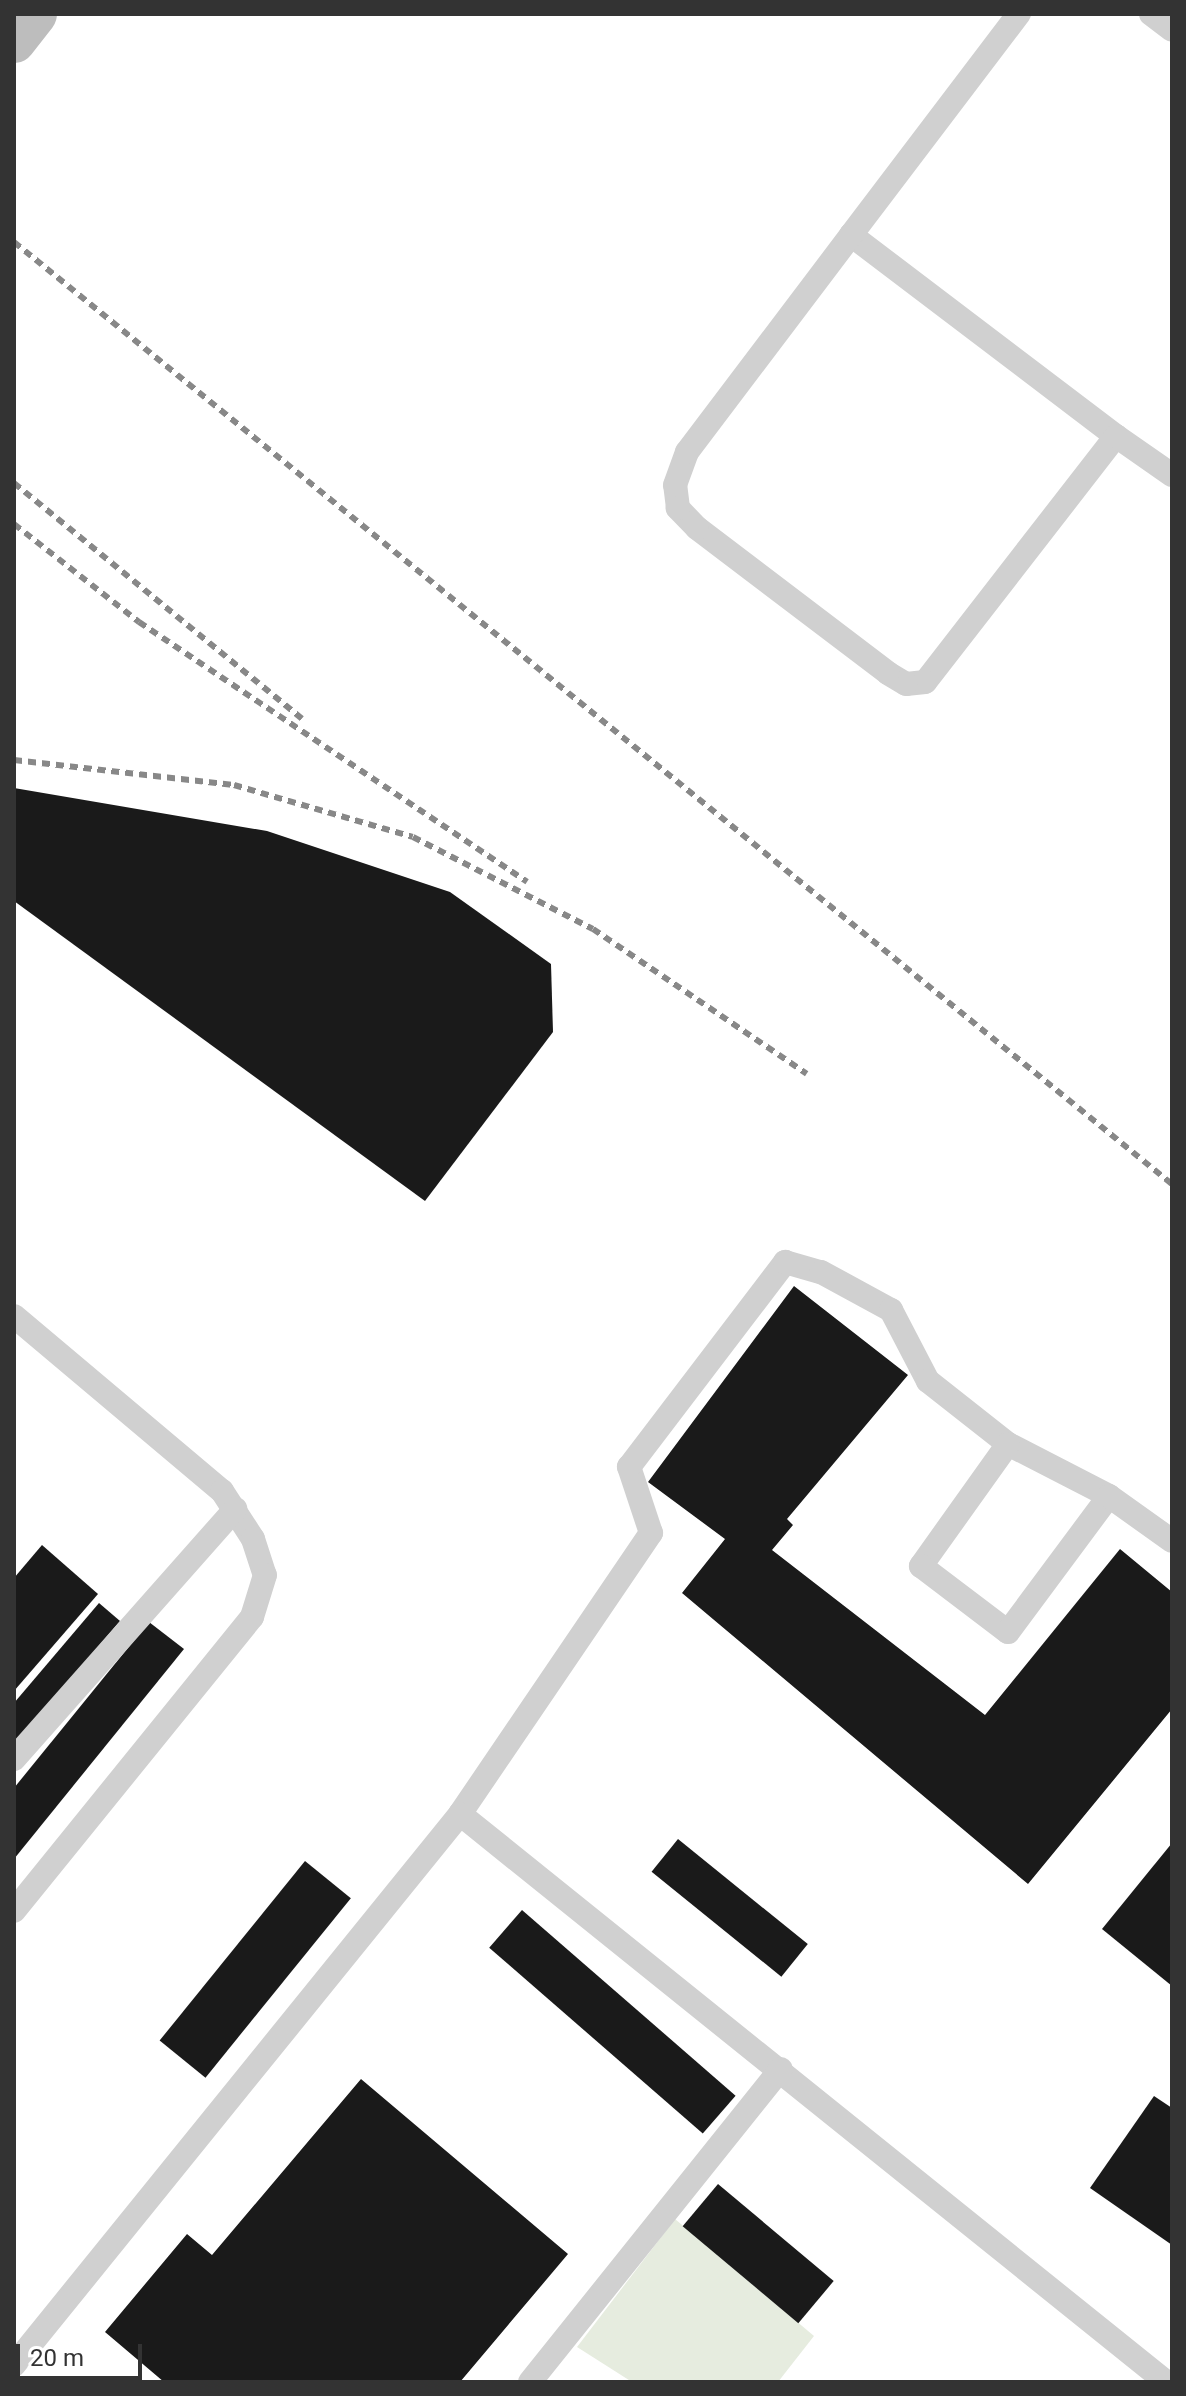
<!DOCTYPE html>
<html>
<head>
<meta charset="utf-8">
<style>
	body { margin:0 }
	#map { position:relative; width:1186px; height:2396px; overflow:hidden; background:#fff; font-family:Roboto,sans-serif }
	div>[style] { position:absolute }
	.green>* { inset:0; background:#e6ecdf }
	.building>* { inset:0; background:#1a1a1a; transform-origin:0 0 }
	.lane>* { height:24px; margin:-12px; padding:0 12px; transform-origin:12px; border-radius:12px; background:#d0d0d0 }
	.secondary>* { height:44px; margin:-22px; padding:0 22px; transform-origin:22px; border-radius:22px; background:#bdbdbd }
	.rail>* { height:6px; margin-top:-3px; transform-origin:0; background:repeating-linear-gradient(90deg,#888 0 8px,transparent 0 14px) }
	span { translate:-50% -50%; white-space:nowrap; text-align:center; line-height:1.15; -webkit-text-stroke:8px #fff; paint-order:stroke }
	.frame { position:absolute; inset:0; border:16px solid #333; pointer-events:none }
	.scale { position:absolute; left:16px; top:2344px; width:126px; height:36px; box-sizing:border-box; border:4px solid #333; border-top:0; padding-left:10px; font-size:24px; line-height:28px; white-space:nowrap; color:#333; -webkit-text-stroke:6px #fff; paint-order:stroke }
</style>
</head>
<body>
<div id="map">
	<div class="green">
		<div style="clip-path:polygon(675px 2219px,814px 2336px,778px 2382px,632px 2382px,577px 2347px)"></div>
	</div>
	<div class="building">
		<div style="clip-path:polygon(14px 788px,267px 831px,450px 892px,551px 964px,553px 1032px,425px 1201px,14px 901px)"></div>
		<div style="clip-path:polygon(794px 1286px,908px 1375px,787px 1519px,793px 1525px,772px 1550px,985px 1715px,1120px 1549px,1172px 1592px,1172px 1709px,1028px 1884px,682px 1593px,725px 1539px,648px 1482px)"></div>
		<div style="clip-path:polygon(42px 1545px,98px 1594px,14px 1691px,14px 1578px)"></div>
		<div style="clip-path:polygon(99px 1603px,120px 1621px,14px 1746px,14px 1703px)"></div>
		<div style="clip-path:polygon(149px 1622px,184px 1649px,14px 1859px,14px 1788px)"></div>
		<div style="left:678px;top:1839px;width:167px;height:42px;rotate:39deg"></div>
		<div style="clip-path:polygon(1172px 1843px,1172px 1986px,1102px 1929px)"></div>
		<div style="left:305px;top:1861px;width:59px;height:231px;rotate:39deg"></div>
		<div style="left:522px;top:1910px;width:283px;height:50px;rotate:41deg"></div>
		<div style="clip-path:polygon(361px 2079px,568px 2254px,460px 2382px,164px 2382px,105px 2332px,187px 2234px,212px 2255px)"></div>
		<div style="clip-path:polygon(1154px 2096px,1172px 2108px,1172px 2245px,1090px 2188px)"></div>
		<div style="left:718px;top:2184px;width:151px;height:55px;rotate:40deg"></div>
	</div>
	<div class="lane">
		<div style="left:1151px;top:14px;width:26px;rotate:37deg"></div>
		<div style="left:851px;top:235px;width:333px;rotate:37.2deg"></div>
		<div style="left:1116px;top:436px;width:311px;rotate:127.8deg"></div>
		<div style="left:925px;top:682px;width:19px;rotate:174deg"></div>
		<div style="left:906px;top:684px;width:21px;rotate:-149deg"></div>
		<div style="left:888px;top:673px;width:240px;rotate:-142.8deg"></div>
		<div style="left:697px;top:528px;width:28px;rotate:-134deg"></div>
		<div style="left:678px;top:508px;width:23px;rotate:-97deg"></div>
		<div style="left:675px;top:485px;width:35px;rotate:-70deg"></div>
		<div style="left:687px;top:452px;width:272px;rotate:-52.9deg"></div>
		<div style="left:851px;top:235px;width:278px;rotate:-52.8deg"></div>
		<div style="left:1116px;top:436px;width:68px;rotate:34.9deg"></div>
		<div style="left:14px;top:1316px;width:272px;rotate:40.1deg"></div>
		<div style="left:222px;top:1491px;width:57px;rotate:57.1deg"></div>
		<div style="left:253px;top:1539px;width:38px;rotate:72deg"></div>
		<div style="left:265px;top:1575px;width:44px;rotate:107.2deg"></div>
		<div style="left:252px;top:1617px;width:378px;rotate:129deg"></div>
		<div style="left:1008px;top:1444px;width:114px;rotate:27.2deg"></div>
		<div style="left:14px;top:1759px;width:334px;rotate:-48.5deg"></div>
		<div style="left:460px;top:1814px;width:340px;rotate:-55.8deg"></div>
		<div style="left:651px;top:1533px;width:70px;rotate:-108.4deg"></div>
		<div style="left:629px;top:1467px;width:258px;rotate:-52.7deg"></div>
		<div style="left:785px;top:1262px;width:37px;rotate:16deg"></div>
		<div style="left:821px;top:1272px;width:80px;rotate:28.5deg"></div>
		<div style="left:891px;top:1310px;width:80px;rotate:62.5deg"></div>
		<div style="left:928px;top:1381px;width:102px;rotate:38.2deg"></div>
		<div style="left:1008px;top:1444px;width:150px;rotate:125.5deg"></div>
		<div style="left:921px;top:1566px;width:109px;rotate:37.2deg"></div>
		<div style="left:1008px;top:1632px;width:169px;rotate:-53.4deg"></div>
		<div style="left:1109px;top:1496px;width:77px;rotate:35.5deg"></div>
		<div style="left:14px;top:2365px;width:709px;rotate:-51.01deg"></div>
		<div style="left:460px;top:1814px;width:906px;rotate:38.82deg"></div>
		<div style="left:530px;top:2382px;width:401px;rotate:-51.3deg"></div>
	</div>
	<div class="secondary">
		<div style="left:14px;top:41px;width:34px;rotate:-52deg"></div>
	</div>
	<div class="rail">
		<div style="left:14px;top:242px;width:1493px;rotate:39.13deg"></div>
		<div style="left:14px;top:483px;width:372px;rotate:39.3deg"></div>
		<div style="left:14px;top:524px;width:159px;rotate:38.1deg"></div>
		<div style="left:139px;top:622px;width:467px;rotate:33.8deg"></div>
		<div style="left:14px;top:760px;width:221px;rotate:6.5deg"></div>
		<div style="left:234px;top:785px;width:186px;rotate:16.2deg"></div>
		<div style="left:413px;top:837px;width:202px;rotate:27.1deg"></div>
		<div style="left:593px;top:929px;width:258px;rotate:34.1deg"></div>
	</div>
	<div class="frame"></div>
	<div class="scale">20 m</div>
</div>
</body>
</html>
